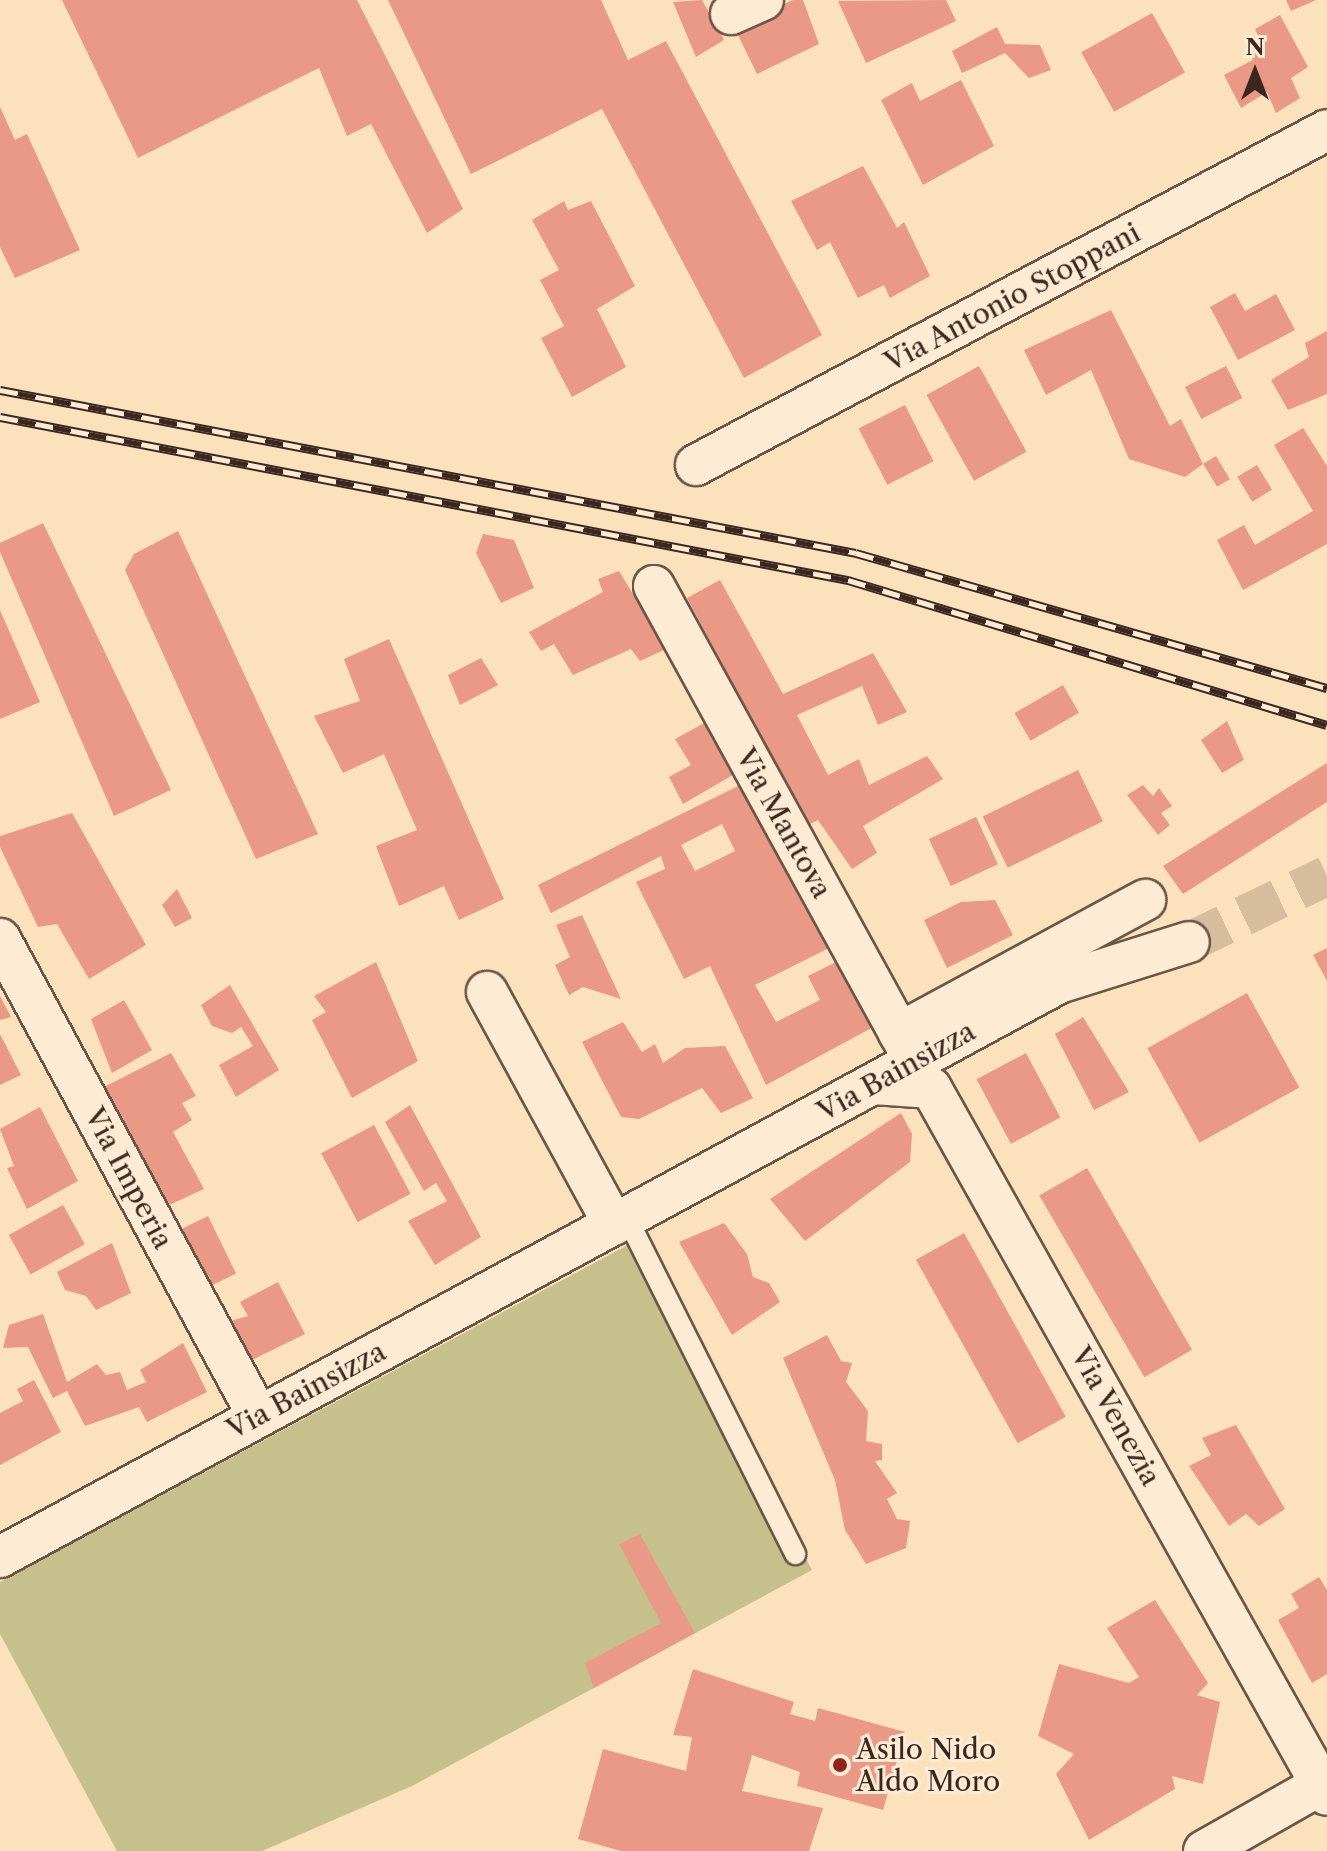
<!DOCTYPE html>
<html>
<head>
<meta charset="utf-8">
<style>
	body { margin:0 }
	#map { position:relative; width:1327px; height:1851px; overflow:hidden; background:#fce2bc; font-family:"Libre Caslon Text",serif }
	div>[style] { position:absolute }
	.green>* { inset:0; background:#c6c18c }
	.building>* { inset:0; background:#ea9986; transform-origin:0 0 }
	.street-tunnel>* { height:40px; margin-top:-20px; transform-origin:0; background:repeating-linear-gradient(90deg,#d5bd9d 0 40px,transparent 0 60px) }
	.roads { filter:drop-shadow(2px 0 #6b5647) drop-shadow(-2px 0 #6b5647) drop-shadow(0 2px #6b5647) drop-shadow(0 -2px #6b5647) }
	.lane>* { height:20px; margin:-10px; padding:0 10px; transform-origin:10px; border-radius:10px; background:#fdecd3 }
	.street>* { height:40px; margin:-20px; padding:0 20px; transform-origin:20px; border-radius:20px; background:#fdecd3 }
	.rail>* { height:9px; margin-top:-4.5px; transform-origin:0; background:repeating-linear-gradient(90deg,#fdecd3 0 18px,#3b2720 0 36px); box-sizing:border-box; border-block:2px solid #3b2720 }
	.dots>* { width:22px; height:22px; translate:-50% -50%; box-sizing:border-box; border:4px solid #fdecd3; border-radius:50% }
	span { translate:-50% -50%; white-space:nowrap; text-align:center; line-height:1.15; -webkit-text-stroke:6px #fdecd3; paint-order:stroke }
	.street-label { font-size:28px; color:#3b2720 }
	.poi-label { font-size:28px; color:#3b2720 }
	.left { translate:0 -50%; text-align:left }
	.north { position:absolute; left:1215px; top:32px; width:80px; height:80px; -webkit-text-stroke:6px #fdecd3; paint-order:stroke; rotate:0deg; font-size:22px; font-weight:700; line-height:32px; text-align:center; color:#3b2720 }
	.north::after { content:''; display:block; margin:auto; width:28px; height:36px; background:#3b2720; clip-path:polygon(50% 0,100% 100%,50% 72%,0 100%) }
</style>
</head>
<body>
<div id="map">
	<div class="green">
		<div style="clip-path:polygon(639px 1239px,812px 1570px,412px 1786px,262px 1851px,117px 1851px,0 1634px,0 1582px)"></div>
	</div>
	<div class="building">
		<div style="clip-path:polygon(62px 0,357px 0,463px 209px,427px 233px,371px 124px,347px 136px,319px 68px,138px 158px)"></div>
		<div style="clip-path:polygon(388px 0,601px 0,628px 60px,666px 41px,822px 335px,744px 378px,602px 109px,471px 174px)"></div>
		<div style="clip-path:polygon(702px 0,724px 40px,696px 57px,673px 2px)"></div>
		<div style="clip-path:polygon(793px 0,803px 0,819px 44px,757px 74px,734px 27px)"></div>
		<div style="clip-path:polygon(946px 0,956px 21px,866px 63px,838px 1px)"></div>
		<div style="clip-path:polygon(1286px 0,1316px 0,1291px 11px)"></div>
		<div style="left:1152px;top:13px;width:68px;height:81px;rotate:61deg"></div>
		<div style="clip-path:polygon(1280px 15px,1308px 67px,1291px 78px,1300px 98px,1276px 113px,1267px 92px,1241px 108px,1224px 75px,1253px 60px,1245px 47px,1260px 40px,1255px 29px)"></div>
		<div style="clip-path:polygon(997px 27px,1005px 44px,1040px 45px,1051px 70px,1029px 78px,1005px 53px,962px 73px,952px 51px)"></div>
		<div style="clip-path:polygon(961px 80px,994px 146px,923px 185px,881px 100px,912px 83px,920px 101px)"></div>
		<div style="clip-path:polygon(0 107px,15px 140px,27px 134px,80px 250px,15px 278px,0 247px)"></div>
		<div style="clip-path:polygon(863px 166px,897px 228px,904px 222px,930px 276px,890px 298px,884px 285px,858px 298px,830px 242px,817px 250px,791px 201px)"></div>
		<div style="clip-path:polygon(564px 201px,568px 210px,591px 201px,635px 286px,597px 309px,626px 367px,572px 397px,541px 338px,564px 326px,540px 280px,559px 270px,532px 220px)"></div>
		<div style="clip-path:polygon(1235px 293px,1245px 311px,1276px 294px,1295px 330px,1238px 360px,1210px 307px)"></div>
		<div style="clip-path:polygon(1111px 310px,1170px 426px,1181px 419px,1203px 464px,1185px 477px,1129px 459px,1091px 370px,1046px 395px,1024px 350px)"></div>
		<div style="clip-path:polygon(1327px 331px,1327px 394px,1288px 410px,1271px 380px,1309px 357px,1305px 343px)"></div>
		<div style="left:979px;top:366px;width:98px;height:60px;rotate:61deg"></div>
		<div style="left:1226px;top:366px;width:36px;height:46px;rotate:63deg"></div>
		<div style="left:905px;top:405px;width:63px;height:52px;rotate:63deg"></div>
		<div style="clip-path:polygon(1303px 428px,1327px 466px,1327px 544px,1243px 590px,1217px 540px,1244px 525px,1255px 545px,1313px 511px,1274px 445px)"></div>
		<div style="left:1216px;top:456px;width:27px;height:15px;rotate:59deg"></div>
		<div style="left:1257px;top:465px;width:29px;height:23px;rotate:59deg"></div>
		<div style="clip-path:polygon(43px 523px,171px 790px,114px 816px,0 552px,0 543px)"></div>
		<div style="clip-path:polygon(178px 531px,318px 834px,256px 859px,125px 570px,134px 554px)"></div>
		<div style="clip-path:polygon(483px 534px,514px 540px,534px 588px,501px 603px,476px 553px)"></div>
		<div style="clip-path:polygon(619px 571px,666px 649px,640px 661px,631px 649px,573px 675px,554px 644px,541px 651px,529px 632px,603px 592px,598px 579px)"></div>
		<div style="clip-path:polygon(720px 580px,783px 694px,873px 653px,907px 712px,878px 725px,862px 686px,797px 715px,828px 775px,859px 759px,869px 785px,927px 756px,943px 779px,863px 826px,877px 853px,852px 869px,818px 820px,808px 825px,687px 598px)"></div>
		<div style="clip-path:polygon(0 610px,40px 702px,0 719px)"></div>
		<div style="clip-path:polygon(389px 639px,504px 899px,459px 920px,444px 886px,399px 906px,376px 846px,417px 830px,384px 754px,343px 773px,314px 716px,360px 701px,344px 659px)"></div>
		<div style="clip-path:polygon(481px 658px,498px 685px,460px 705px,448px 675px)"></div>
		<div style="left:1063px;top:685px;width:32px;height:56px;rotate:60deg"></div>
		<div style="clip-path:polygon(708px 721px,738px 772px,683px 804px,669px 777px,691px 765px,675px 739px)"></div>
		<div style="clip-path:polygon(1227px 721px,1244px 760px,1222px 773px,1201px 740px)"></div>
		<div style="clip-path:polygon(1327px 763px,1327px 802px,1183px 894px,1163px 866px)"></div>
		<div style="left:1078px;top:770px;width:57px;height:106px;rotate:64deg"></div>
		<div style="clip-path:polygon(evenodd,742px 784px,831px 947px,755px 985px,776px 1022px,820px 1000px,808px 976px,840px 960px,877px 1025px,766px 1085px,710px 966px,684px 979px,636px 882px,665px 869px,661px 856px,551px 913px,538px 885px,742px 784px,722px 824px,735px 851px,695px 871px,681px 845px,722px 824px)"></div>
		<div style="clip-path:polygon(1143px 785px,1153px 796px,1159px 788px,1172px 806px,1161px 813px,1170px 825px,1158px 835px,1127px 795px)"></div>
		<div style="clip-path:polygon(72px 813px,146px 945px,89px 979px,57px 924px,38px 927px,0 847px,0 836px)"></div>
		<div style="left:976px;top:817px;width:52px;height:52px;rotate:65deg"></div>
		<div style="clip-path:polygon(177px 889px,192px 918px,175px 927px,162px 905px)"></div>
		<div style="clip-path:polygon(995px 900px,1013px 935px,947px 968px,924px 920px,961px 902px)"></div>
		<div style="clip-path:polygon(582px 915px,621px 999px,583px 987px,569px 995px,555px 965px,570px 957px,556px 925px)"></div>
		<div style="clip-path:polygon(1327px 948px,1327px 981px,1313px 955px)"></div>
		<div style="clip-path:polygon(376px 962px,418px 1061px,352px 1098px,312px 1020px,326px 1012px,314px 996px)"></div>
		<div style="clip-path:polygon(230px 985px,279px 1070px,236px 1097px,219px 1065px,253px 1046px,241px 1027px,232px 1033px,212px 1026px,201px 1005px)"></div>
		<div style="left:1247px;top:993px;width:108px;height:114px;rotate:61deg"></div>
		<div style="clip-path:polygon(0 996px,11px 1017px,0 1020px)"></div>
		<div style="clip-path:polygon(124px 1000px,152px 1050px,112px 1073px,91px 1019px)"></div>
		<div style="clip-path:polygon(1083px 1017px,1129px 1092px,1094px 1110px,1055px 1034px)"></div>
		<div style="clip-path:polygon(623px 1022px,642px 1052px,655px 1044px,663px 1063px,685px 1048px,725px 1046px,753px 1098px,721px 1113px,702px 1088px,639px 1119px,621px 1117px,582px 1042px)"></div>
		<div style="clip-path:polygon(0 1034px,21px 1075px,0 1085px)"></div>
		<div style="clip-path:polygon(171px 1053px,196px 1096px,182px 1103px,192px 1120px,173px 1132px,204px 1189px,167px 1206px,100px 1089px)"></div>
		<div style="left:1026px;top:1053px;width:73px;height:56px;rotate:62deg"></div>
		<div style="clip-path:polygon(410px 1105px,481px 1237px,435px 1265px,408px 1221px,447px 1201px,436px 1183px,424px 1191px,385px 1122px)"></div>
		<div style="clip-path:polygon(40px 1107px,78px 1181px,27px 1209px,7px 1168px,14px 1166px,0 1129px)"></div>
		<div style="clip-path:polygon(901px 1113px,912px 1134px,910px 1162px,805px 1241px,770px 1199px)"></div>
		<div style="left:374px;top:1125px;width:78px;height:60px;rotate:62deg"></div>
		<div style="left:1087px;top:1168px;width:210px;height:55px;rotate:60deg"></div>
		<div style="left:63px;top:1205px;width:45px;height:62px;rotate:61deg"></div>
		<div style="left:208px;top:1216px;width:64px;height:29px;rotate:64deg"></div>
		<div style="clip-path:polygon(724px 1223px,747px 1254px,753px 1277px,769px 1283px,780px 1302px,732px 1335px,679px 1242px)"></div>
		<div style="left:964px;top:1233px;width:210px;height:55px;rotate:61deg"></div>
		<div style="clip-path:polygon(112px 1243px,131px 1293px,96px 1310px,86px 1296px,65px 1290px,57px 1272px)"></div>
		<div style="clip-path:polygon(278px 1282px,305px 1334px,250px 1361px,230px 1321px,248px 1316px,240px 1302px)"></div>
		<div style="clip-path:polygon(43px 1314px,67px 1382px,97px 1364px,106px 1375px,120px 1372px,127px 1390px,146px 1382px,140px 1370px,183px 1343px,207px 1392px,147px 1422px,139px 1407px,85px 1426px,67px 1391px,53px 1398px,28px 1347px,3px 1348px,9px 1325px)"></div>
		<div style="clip-path:polygon(827px 1335px,841px 1361px,852px 1363px,846px 1382px,868px 1411px,866px 1441px,882px 1444px,882px 1460px,875px 1461px,897px 1493px,887px 1499px,897px 1519px,910px 1521px,906px 1548px,866px 1564px,845px 1530px,835px 1480px,783px 1358px)"></div>
		<div style="clip-path:polygon(34px 1380px,61px 1432px,0 1465px,0 1413px,23px 1401px,17px 1389px)"></div>
		<div style="clip-path:polygon(1236px 1425px,1285px 1509px,1259px 1526px,1246px 1514px,1229px 1526px,1189px 1466px,1211px 1455px,1202px 1438px)"></div>
		<div style="clip-path:polygon(640px 1534px,695px 1633px,594px 1688px,585px 1663px,661px 1623px,619px 1544px)"></div>
		<div style="clip-path:polygon(1319px 1577px,1327px 1590px,1327px 1674px,1312px 1683px,1278px 1620px,1299px 1608px,1291px 1594px)"></div>
		<div style="clip-path:polygon(1155px 1600px,1208px 1683px,1197px 1695px,1220px 1702px,1203px 1784px,1172px 1776px,1175px 1789px,1089px 1840px,1056px 1774px,1074px 1754px,1038px 1736px,1059px 1664px,1129px 1683px,1139px 1677px,1107px 1628px)"></div>
		<div style="clip-path:polygon(693px 1669px,794px 1702px,790px 1714px,815px 1721px,818px 1708px,905px 1732px,883px 1810px,797px 1786px,800px 1772px,752px 1755px,742px 1791px,823px 1808px,809px 1851px,621px 1851px,578px 1839px,603px 1749px,686px 1771px,692px 1737px,673px 1735px)"></div>
	</div>
	<div class="street-tunnel">
		<div style="left:1189px;top:942px;width:153px;rotate:-25.6deg"></div>
	</div>
	<div class="roads">
		<div class="lane">
			<div style="left:627px;top:1218px;width:376px;rotate:63.4deg"></div>
		</div>
		<div class="street">
			<div style="left:731px;top:14px;width:35px;rotate:-24deg"></div>
			<div style="left:696px;top:465px;width:714px;rotate:-27.96deg"></div>
			<div style="left:654px;top:586px;width:541px;rotate:61.25deg"></div>
			<div style="left:0;top:939px;width:542px;rotate:61.59deg"></div>
			<div style="left:487px;top:992px;width:265px;rotate:61.4deg"></div>
			<div style="left:899px;top:1033px;width:280px;rotate:-28.4deg"></div>
			<div style="left:873px;top:1084px;width:58px;rotate:3.9deg"></div>
			<div style="left:931px;top:1088px;width:810px;rotate:60.75deg"></div>
			<div style="left:0;top:1557px;width:1205px;rotate:-28.46deg"></div>
			<div style="left:1059px;top:983px;width:136px;rotate:-17.5deg"></div>
			<div style="left:1204px;top:1851px;width:142px;rotate:-29.6deg"></div>
		</div>
	</div>
	<div class="rail">
		<div style="left:0;top:390px;width:871px;rotate:10.78deg"></div>
		<div style="left:856px;top:553px;width:490px;rotate:16deg"></div>
		<div style="left:0;top:417px;width:864px;rotate:10.88deg"></div>
		<div style="left:848px;top:580px;width:500px;rotate:16.84deg"></div>
	</div>
	<div class="dots">
		<div style="left:840px;top:1765px;background:#8f2418"></div>
	</div>
	<div class="street-label">
		<span style="left:1012px;top:297px;rotate:-28deg">Via Antonio Stoppani</span>
		<span style="left:784px;top:823px;rotate:61deg">Via Mantova</span>
		<span style="left:896px;top:1071px;rotate:-29deg">Via Bainsizza</span>
		<span style="left:129px;top:1178px;rotate:62deg">Via Imperia</span>
		<span style="left:306px;top:1390px;rotate:-28deg">Via Bainsizza</span>
		<span style="left:1116px;top:1416px;rotate:61deg">Via Venezia</span>
	</div>
	<div class="poi-label">
		<span class="left" style="left:856px;top:1765px">Asilo Nido<br>Aldo Moro</span>
	</div>
	<div class="north">N</div>
</div>
</body>
</html>
